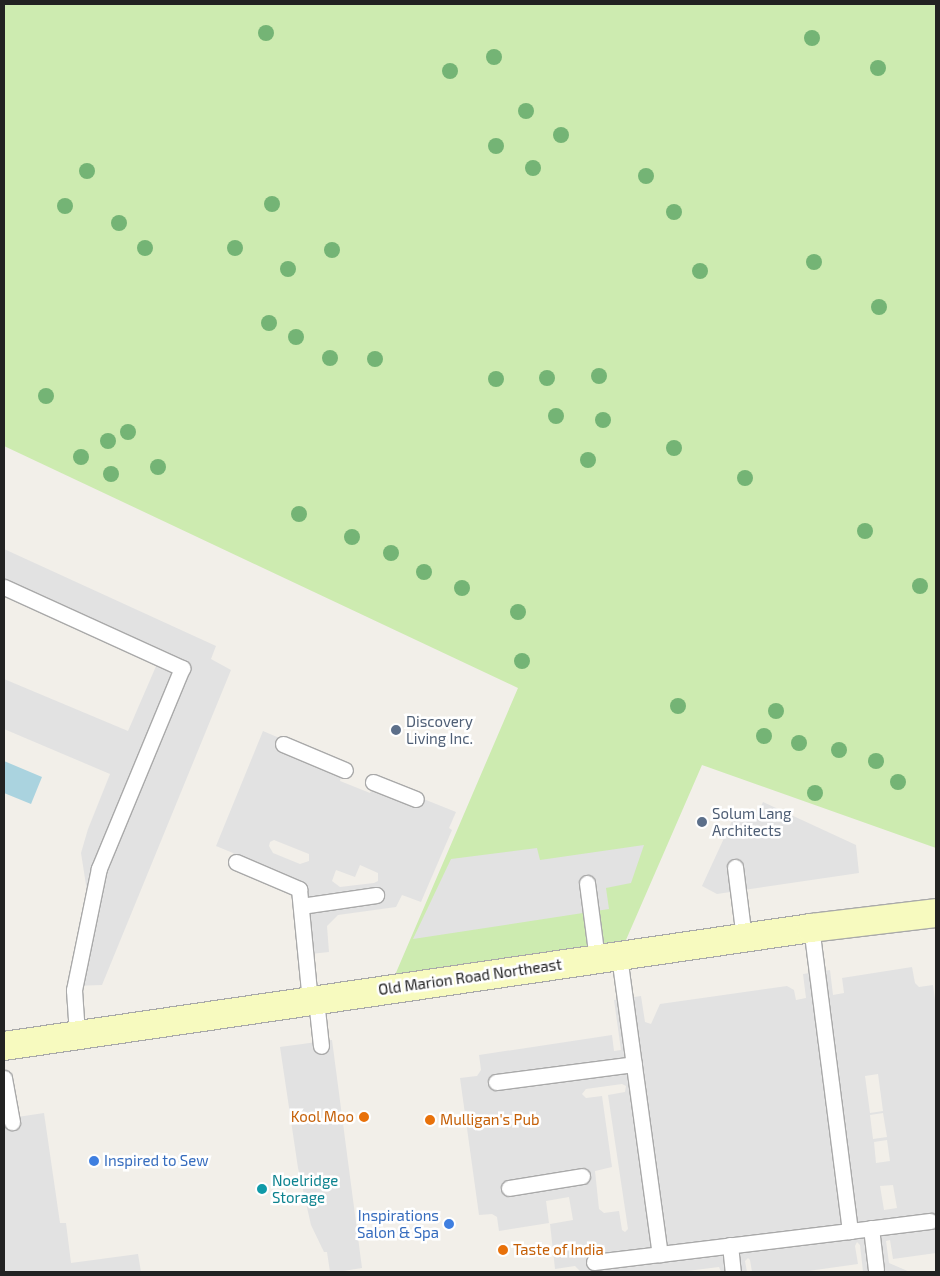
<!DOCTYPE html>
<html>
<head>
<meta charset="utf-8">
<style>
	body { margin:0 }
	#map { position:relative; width:940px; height:1276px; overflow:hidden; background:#f2efe9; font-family:"Exo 2",sans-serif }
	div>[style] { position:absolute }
	.grass>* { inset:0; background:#cdebb0 }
	.parking>* { inset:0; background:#e2e2e2 }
	.water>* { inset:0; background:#aad3df }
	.roads { filter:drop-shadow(1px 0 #a9a9a9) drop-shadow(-1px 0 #a9a9a9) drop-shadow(0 1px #a9a9a9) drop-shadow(0 -1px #a9a9a9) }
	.lane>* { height:15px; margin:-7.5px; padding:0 7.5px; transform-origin:7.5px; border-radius:7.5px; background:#fff }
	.secondary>* { height:28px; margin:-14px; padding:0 14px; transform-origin:14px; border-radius:14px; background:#f7fabf }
	.trees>* { width:16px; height:16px; margin:-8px; border-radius:50%; background:#74b475 }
	.dots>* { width:14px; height:14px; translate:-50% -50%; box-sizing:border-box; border:2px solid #fff; border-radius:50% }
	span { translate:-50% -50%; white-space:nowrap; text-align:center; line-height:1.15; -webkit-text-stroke:5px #fff; paint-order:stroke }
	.service-label { font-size:15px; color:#4e5e75 }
	.left { translate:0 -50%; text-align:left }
	.street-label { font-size:15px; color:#222 }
	.food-label { font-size:15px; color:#c56008 }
	.right { translate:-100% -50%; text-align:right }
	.shop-label { font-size:15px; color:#366cbe }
	.culture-label { font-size:15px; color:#0d838f }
	.frame { position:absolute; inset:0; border:5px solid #222; pointer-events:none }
</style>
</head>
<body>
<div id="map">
	<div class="grass">
		<div style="clip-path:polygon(4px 4px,936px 4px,936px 848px,702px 765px,619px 956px,389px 989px,518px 688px,4px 446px)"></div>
	</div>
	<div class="parking">
		<div style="clip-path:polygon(4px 549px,216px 646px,211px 659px,231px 670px,102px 985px,72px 986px,89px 904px,81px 853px,88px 829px,110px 774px,4px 729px,4px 679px,128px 731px,160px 657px,4px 590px)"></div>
		<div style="clip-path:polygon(evenodd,263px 731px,345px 766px,340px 781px,370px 793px,376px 780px,456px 812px,449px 828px,452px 830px,421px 902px,402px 895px,396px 907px,338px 915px,327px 926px,329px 952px,301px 955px,293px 902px,290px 893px,233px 853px,216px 846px,263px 731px,274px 840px,309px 854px,309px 861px,300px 864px,273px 853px,269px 846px,270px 842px,274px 840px,263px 731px,360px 865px,378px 873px,378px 881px,374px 883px,340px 887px,332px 881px,336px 870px,355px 877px,360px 865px)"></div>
		<div style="clip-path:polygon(763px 802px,856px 845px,859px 873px,717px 894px,702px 886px,737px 810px,755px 819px)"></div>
		<div style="clip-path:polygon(644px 845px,631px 883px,606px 888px,609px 909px,413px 939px,451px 859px,537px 848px,540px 860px)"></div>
		<div style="clip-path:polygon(evenodd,912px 967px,915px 983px,919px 987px,933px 985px,936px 1007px,936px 1253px,893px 1259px,890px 1240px,886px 1241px,889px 1263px,910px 1272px,863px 1272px,860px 1245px,857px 1242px,855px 1246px,858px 1264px,801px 1272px,752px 1272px,750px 1260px,748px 1258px,745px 1261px,747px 1272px,721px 1272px,719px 1267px,679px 1272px,581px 1272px,575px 1266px,555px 1269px,550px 1224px,573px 1220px,569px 1197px,546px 1201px,549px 1223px,499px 1231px,497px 1217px,492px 1214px,479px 1215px,460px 1078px,477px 1076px,481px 1070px,479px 1055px,612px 1035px,614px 1051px,621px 1050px,614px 1000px,641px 996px,645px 1022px,651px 1024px,660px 1004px,787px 986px,794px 990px,796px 1000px,806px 998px,803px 974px,830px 970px,833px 995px,844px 993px,842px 978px,912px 967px,878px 1074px,883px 1111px,870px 1113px,865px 1076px,878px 1074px,912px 967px,622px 1084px,626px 1086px,625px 1092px,608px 1095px,628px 1229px,625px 1232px,622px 1230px,619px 1211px,604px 1213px,599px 1209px,595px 1171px,612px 1167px,602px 1096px,586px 1098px,582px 1094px,586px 1089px,622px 1084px,912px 967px,883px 1113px,887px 1137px,873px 1139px,870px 1115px,883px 1113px,912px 967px,887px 1140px,890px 1161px,876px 1163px,874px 1142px,887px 1140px,912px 967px,893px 1185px,897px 1208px,884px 1210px,880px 1186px,893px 1185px)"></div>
		<div style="clip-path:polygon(332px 1040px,362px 1268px,337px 1272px,330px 1272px,327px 1252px,324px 1252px,311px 1225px,298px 1168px,280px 1047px)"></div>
		<div style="clip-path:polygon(44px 1113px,60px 1223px,66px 1223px,71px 1263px,138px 1254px,141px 1272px,4px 1272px,4px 1119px)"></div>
	</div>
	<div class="water">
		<div style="clip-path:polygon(4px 761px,42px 777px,31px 804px,4px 793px)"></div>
	</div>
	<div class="roads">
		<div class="lane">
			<div style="left:4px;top:587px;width:196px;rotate:24.5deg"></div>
			<div style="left:182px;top:668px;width:217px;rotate:112.5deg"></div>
			<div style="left:99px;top:868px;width:125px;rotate:101.6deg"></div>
			<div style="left:74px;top:990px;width:44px;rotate:86.1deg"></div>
			<div style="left:283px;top:744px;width:67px;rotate:22.8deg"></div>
			<div style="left:373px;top:782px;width:46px;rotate:21.6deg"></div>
			<div style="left:236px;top:862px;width:69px;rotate:23.2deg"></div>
			<div style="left:299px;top:889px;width:113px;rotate:84.4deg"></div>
			<div style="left:735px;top:867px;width:72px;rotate:82.8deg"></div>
			<div style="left:587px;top:883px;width:77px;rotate:82.5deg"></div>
			<div style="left:301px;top:906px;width:76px;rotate:-8.3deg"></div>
			<div style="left:619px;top:956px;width:301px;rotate:82.2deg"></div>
			<div style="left:660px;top:1254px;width:191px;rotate:-6.9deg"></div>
			<div style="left:850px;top:1231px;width:305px;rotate:-97.3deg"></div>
			<div style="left:316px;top:1000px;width:46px;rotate:83.8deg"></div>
			<div style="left:4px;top:1078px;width:45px;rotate:79.7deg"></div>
			<div style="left:496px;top:1082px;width:139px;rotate:-7.4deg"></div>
			<div style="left:509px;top:1188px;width:74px;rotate:-9.3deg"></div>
			<div style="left:871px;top:1228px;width:42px;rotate:83.2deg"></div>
			<div style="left:850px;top:1231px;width:81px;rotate:-7.1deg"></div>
			<div style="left:730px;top:1245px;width:27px;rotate:84deg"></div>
			<div style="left:594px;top:1262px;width:66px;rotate:-6.9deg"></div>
		</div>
		<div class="secondary">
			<div style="left:4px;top:1046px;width:816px;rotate:-8.32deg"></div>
			<div style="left:811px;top:928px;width:126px;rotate:-6.8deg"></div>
		</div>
	</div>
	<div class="trees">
		<div style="left:266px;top:33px"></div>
		<div style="left:812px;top:38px"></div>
		<div style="left:494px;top:57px"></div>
		<div style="left:878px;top:68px"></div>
		<div style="left:450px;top:71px"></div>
		<div style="left:526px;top:111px"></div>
		<div style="left:561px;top:135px"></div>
		<div style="left:496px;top:146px"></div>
		<div style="left:533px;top:168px"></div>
		<div style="left:87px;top:171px"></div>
		<div style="left:646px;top:176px"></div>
		<div style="left:272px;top:204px"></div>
		<div style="left:65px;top:206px"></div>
		<div style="left:674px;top:212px"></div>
		<div style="left:119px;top:223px"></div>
		<div style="left:145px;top:248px"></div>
		<div style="left:235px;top:248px"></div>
		<div style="left:332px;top:250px"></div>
		<div style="left:814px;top:262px"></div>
		<div style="left:288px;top:269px"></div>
		<div style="left:700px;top:271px"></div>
		<div style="left:879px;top:307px"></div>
		<div style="left:269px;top:323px"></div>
		<div style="left:296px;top:337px"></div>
		<div style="left:330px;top:358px"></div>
		<div style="left:375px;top:359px"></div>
		<div style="left:599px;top:376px"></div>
		<div style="left:547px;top:378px"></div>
		<div style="left:496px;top:379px"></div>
		<div style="left:46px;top:396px"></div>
		<div style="left:556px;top:416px"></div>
		<div style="left:603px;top:420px"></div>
		<div style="left:128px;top:432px"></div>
		<div style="left:108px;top:441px"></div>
		<div style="left:674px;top:448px"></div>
		<div style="left:81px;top:457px"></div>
		<div style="left:588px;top:460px"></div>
		<div style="left:158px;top:467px"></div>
		<div style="left:111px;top:474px"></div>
		<div style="left:745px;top:478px"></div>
		<div style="left:299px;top:514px"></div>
		<div style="left:865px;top:531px"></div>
		<div style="left:352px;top:537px"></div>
		<div style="left:391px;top:553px"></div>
		<div style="left:424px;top:572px"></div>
		<div style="left:920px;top:586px"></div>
		<div style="left:462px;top:588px"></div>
		<div style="left:518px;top:612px"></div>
		<div style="left:522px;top:661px"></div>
		<div style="left:678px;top:706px"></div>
		<div style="left:776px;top:711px"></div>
		<div style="left:764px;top:736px"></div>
		<div style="left:799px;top:743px"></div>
		<div style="left:839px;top:750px"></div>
		<div style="left:876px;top:761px"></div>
		<div style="left:898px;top:782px"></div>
		<div style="left:815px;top:793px"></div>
	</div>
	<div class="dots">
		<div style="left:396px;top:730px;background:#5c6f8a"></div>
		<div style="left:702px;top:822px;background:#5c6f8a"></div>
		<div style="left:364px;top:1117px;background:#e8710a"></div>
		<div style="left:430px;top:1120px;background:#e8710a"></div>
		<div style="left:94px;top:1161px;background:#3f7fe0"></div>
		<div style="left:262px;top:1189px;background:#0f9aa8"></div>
		<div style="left:449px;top:1224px;background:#3f7fe0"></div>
		<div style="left:503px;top:1250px;background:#e8710a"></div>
	</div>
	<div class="service-label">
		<span class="left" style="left:406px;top:730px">Discovery<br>Living Inc.</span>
		<span class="left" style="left:712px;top:822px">Solum Lang<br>Architects</span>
	</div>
	<div class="street-label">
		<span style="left:470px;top:977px;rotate:-8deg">Old Marion Road Northeast</span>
	</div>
	<div class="food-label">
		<span class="right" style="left:354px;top:1117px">Kool Moo</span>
		<span class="left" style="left:440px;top:1120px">Mulligan's Pub</span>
		<span class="left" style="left:513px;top:1250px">Taste of India</span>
	</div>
	<div class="shop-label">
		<span class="left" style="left:104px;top:1161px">Inspired to Sew</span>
		<span class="right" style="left:439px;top:1224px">Inspirations<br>Salon &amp; Spa</span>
	</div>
	<div class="culture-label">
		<span class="left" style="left:272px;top:1189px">Noelridge<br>Storage</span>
	</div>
	<div class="frame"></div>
</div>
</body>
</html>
